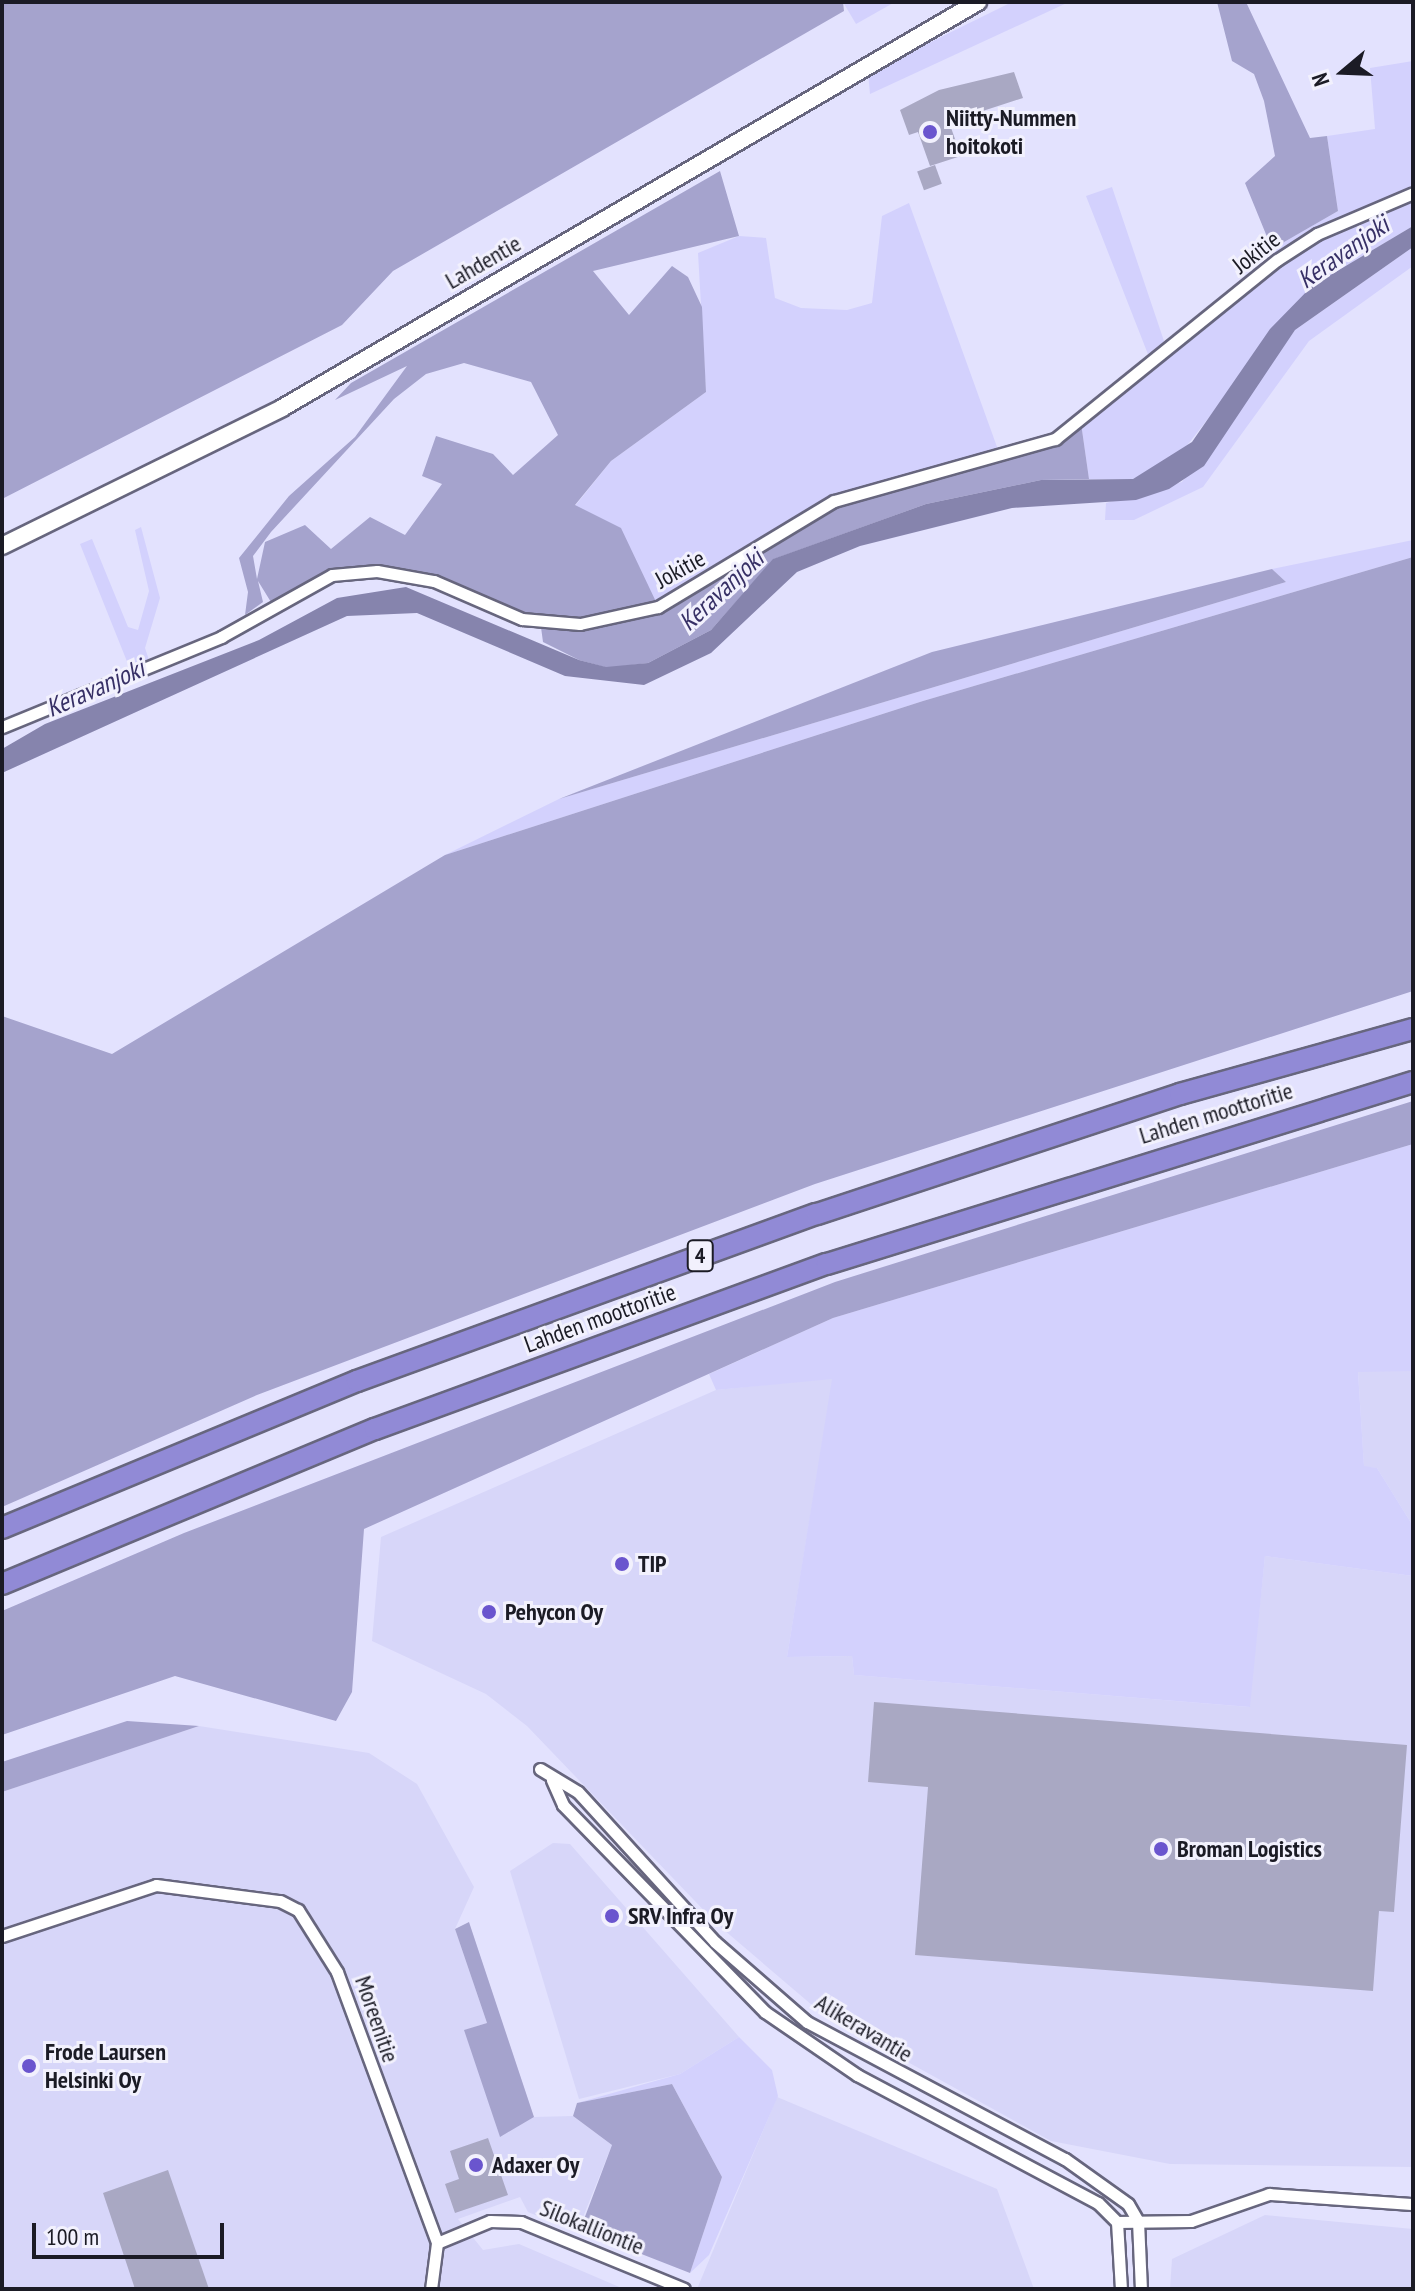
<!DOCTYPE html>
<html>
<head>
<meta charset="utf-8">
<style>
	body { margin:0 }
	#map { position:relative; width:1415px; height:2291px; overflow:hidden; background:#e3e2fe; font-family:"PT Sans Narrow",sans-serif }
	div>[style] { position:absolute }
	.built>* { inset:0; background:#d7d6f9 }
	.green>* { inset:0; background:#d3d1fd }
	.forest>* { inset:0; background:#a5a3cd }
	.water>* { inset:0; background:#8684ad }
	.building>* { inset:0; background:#a9a8c3; transform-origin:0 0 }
	.roads { filter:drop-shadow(2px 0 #67667e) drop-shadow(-2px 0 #67667e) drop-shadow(0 2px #67667e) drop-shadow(0 -2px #67667e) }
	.minor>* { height:11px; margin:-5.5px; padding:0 5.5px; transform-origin:5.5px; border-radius:5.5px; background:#fff }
	.secondary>* { height:16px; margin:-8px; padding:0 8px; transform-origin:8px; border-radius:8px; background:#fff }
	.motorway>* { height:20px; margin:-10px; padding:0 10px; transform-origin:10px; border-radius:10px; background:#918ad6 }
	.dots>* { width:22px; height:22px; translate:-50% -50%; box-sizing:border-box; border:4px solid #f2f1fd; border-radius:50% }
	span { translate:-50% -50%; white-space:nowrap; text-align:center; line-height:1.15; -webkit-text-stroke:6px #f2f1fd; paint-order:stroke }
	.shield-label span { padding:2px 6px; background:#f2f1fd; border:2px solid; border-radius:6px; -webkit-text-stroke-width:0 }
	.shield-label { font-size:22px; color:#1b1b25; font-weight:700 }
	.poi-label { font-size:24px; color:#1b1b25; font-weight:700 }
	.left { translate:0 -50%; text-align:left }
	.street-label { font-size:24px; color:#1b1b25 }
	.water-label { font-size:26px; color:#373066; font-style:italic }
	.frame { position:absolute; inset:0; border:4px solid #1b1b25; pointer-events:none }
	.north { position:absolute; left:1303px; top:32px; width:80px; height:80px; -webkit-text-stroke:6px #f2f1fd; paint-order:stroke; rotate:251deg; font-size:22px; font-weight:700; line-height:32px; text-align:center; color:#1b1b25 }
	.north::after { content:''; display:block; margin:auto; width:28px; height:36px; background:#1b1b25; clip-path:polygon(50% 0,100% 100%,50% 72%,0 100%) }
	.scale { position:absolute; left:32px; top:2223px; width:192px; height:36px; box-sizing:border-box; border:4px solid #1b1b25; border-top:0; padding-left:10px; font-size:24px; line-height:28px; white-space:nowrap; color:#1b1b25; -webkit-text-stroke:6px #f2f1fd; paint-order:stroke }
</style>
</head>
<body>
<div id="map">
	<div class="built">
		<div style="clip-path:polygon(1358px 1371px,1413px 1371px,1413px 1526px,1377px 1468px,1364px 1467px)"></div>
		<div style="clip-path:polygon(833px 1378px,787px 1657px,852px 1656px,854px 1675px,1249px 1707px,1265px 1556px,1413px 1576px,1413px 2167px,1170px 2164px,1051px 2141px,826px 2017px,717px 1924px,527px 1726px,486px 1694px,372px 1641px,381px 1537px,716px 1390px)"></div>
		<div style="clip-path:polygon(199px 1726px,369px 1753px,417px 1784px,474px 1887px,455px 1929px,487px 2023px,465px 2030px,500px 2136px,534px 2117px,573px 2116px,612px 2145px,577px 2232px,528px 2212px,520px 2197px,458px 2219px,483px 2250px,519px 2244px,624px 2289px,2px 2289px,2px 1792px)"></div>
		<div style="clip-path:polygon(553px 1843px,570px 1844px,739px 2037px,680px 2074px,579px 2099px,510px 1871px)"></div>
		<div style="clip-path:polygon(777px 2097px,997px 2189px,1034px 2289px,697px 2289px)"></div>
		<div style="clip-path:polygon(1265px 2215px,1413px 2229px,1413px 2289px,1170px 2289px,1172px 2259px)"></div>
	</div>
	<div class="green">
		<div style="clip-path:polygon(843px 2px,895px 2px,856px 24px)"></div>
		<div style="clip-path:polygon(1012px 2px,1069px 2px,870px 94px,868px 73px)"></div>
		<div style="clip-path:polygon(1413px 61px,1413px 226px,1312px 286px,1178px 457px,1133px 479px,1089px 479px,1081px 423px,1153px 367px,1086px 196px,1112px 187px,1164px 341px,1154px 366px,1277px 261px,1272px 249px,1338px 211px,1327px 136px,1375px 129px,1370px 68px)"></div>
		<div style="clip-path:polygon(909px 203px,1001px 458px,658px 607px,575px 506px,611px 461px,706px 392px,698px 253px,739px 236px,766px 238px,775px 298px,801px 308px,847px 310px,872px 303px,882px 216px)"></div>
		<div style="clip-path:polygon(1413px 247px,1413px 266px,1309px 341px,1203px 487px,1134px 520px,1105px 520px,1106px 503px,1182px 482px,1295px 330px)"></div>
		<div style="clip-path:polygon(141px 527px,160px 598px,145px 648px,151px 666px,132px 674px,80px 544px,92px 539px,128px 627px,138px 630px,149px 591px,135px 530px)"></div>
		<div style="clip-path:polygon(1413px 540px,1413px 557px,923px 701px,445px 855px,559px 799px,1286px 582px,1272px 569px)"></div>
		<div style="clip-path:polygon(1413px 1144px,1413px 1371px,1358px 1372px,1364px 1466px,1377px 1468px,1413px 1526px,1413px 1576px,1265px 1556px,1250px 1707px,854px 1675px,852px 1656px,787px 1657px,832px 1379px,716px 1390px,709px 1374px,833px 1318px)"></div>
		<div style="clip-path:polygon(739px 2037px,772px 2070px,778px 2096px,709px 2255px,690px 2273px,722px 2177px,672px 2084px,577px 2103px,680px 2074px)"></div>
	</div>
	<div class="forest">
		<div style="clip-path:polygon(2px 2px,843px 2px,844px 11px,393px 271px,342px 325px,2px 499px)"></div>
		<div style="clip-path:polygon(1217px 2px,1246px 2px,1310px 138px,1327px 136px,1338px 211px,1272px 249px,1245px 183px,1275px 156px,1264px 101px,1254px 74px,1232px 61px)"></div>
		<div style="clip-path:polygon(evenodd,720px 171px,739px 236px,593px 271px,629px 315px,672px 266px,688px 277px,702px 307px,706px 392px,611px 461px,575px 505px,621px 528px,658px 606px,834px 501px,1001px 458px,1081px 423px,1089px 479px,1041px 480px,926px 504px,774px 559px,711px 630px,648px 663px,608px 668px,579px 660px,543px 642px,540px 620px,434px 581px,377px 571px,332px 575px,274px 607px,258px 581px,263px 602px,245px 615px,248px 592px,239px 558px,289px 496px,355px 437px,407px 366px,335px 400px,351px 383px,720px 171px,464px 363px,531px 382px,558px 435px,513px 475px,493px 454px,436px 436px,422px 476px,442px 484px,405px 535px,370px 517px,331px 549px,305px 525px,265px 542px,257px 579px,253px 556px,271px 532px,394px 399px,426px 374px,464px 363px)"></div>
		<div style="clip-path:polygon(1413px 557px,1413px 991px,815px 1184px,257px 1395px,2px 1507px,2px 1016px,112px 1054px,445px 855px,923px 701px)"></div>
		<div style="clip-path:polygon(1272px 569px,1286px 582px,559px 799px,932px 652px)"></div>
		<div style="clip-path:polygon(1413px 1101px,1413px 1144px,833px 1318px,364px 1529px,352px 1692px,336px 1721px,175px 1676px,2px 1735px,2px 1611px,184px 1533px,835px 1282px)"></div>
		<div style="clip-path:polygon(127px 1721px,199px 1726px,2px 1792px,2px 1762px)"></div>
		<div style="clip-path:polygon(469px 1922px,534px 2117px,500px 2137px,464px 2030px,487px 2023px,455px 1929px)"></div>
		<div style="clip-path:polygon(672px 2084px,722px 2177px,690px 2273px,580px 2230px,612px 2145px,573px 2116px,577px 2103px)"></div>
	</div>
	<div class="water">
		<div style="clip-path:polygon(1413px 226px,1413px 247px,1295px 330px,1204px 466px,1169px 489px,1136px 500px,1012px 508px,860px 546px,797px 572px,711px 653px,644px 685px,565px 676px,417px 613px,347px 616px,2px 773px,2px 749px,45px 724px,259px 640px,337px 598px,406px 587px,579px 660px,606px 667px,648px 663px,711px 630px,773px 559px,926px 504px,1041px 480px,1133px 479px,1192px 442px,1270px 329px,1312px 286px)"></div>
	</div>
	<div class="building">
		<div style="clip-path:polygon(1014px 72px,1023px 98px,949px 122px,961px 156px,930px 166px,918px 132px,909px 135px,900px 110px,939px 90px)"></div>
		<div style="left:935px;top:165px;width:20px;height:19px;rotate:70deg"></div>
		<div style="clip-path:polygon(874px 1702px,1407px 1745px,1394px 1912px,1379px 1911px,1373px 1991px,915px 1955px,928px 1787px,868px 1782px)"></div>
		<div style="clip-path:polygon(488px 2138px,508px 2195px,455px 2213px,445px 2184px,459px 2179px,450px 2151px)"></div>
		<div style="clip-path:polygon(168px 2170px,209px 2289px,135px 2289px,103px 2193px)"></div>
	</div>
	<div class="roads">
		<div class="minor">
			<div style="left:2px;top:727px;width:237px;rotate:-22.3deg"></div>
			<div style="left:221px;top:637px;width:127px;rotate:-29.2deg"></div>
			<div style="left:332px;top:575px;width:45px;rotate:-5.1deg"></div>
			<div style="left:377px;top:571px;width:58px;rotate:10deg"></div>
			<div style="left:434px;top:581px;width:96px;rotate:23.4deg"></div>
			<div style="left:522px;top:619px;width:58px;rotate:4.9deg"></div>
			<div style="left:580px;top:624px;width:80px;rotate:-12.3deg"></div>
			<div style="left:658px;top:607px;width:205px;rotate:-31.1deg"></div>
			<div style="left:834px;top:501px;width:230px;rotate:-15.7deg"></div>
			<div style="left:1055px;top:439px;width:285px;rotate:-38.9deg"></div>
			<div style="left:1277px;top:260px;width:48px;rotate:-33deg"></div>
			<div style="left:1317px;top:234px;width:104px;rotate:-23.1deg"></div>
			<div style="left:540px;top:1769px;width:44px;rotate:31.2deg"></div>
			<div style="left:578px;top:1792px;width:203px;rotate:47.6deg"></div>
			<div style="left:715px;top:1942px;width:122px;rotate:41deg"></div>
			<div style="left:807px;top:2022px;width:292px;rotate:28deg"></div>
			<div style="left:1065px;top:2159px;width:77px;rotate:35.5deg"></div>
			<div style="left:1128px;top:2204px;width:20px;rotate:60deg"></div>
			<div style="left:1138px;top:2221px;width:68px;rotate:87.5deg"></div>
			<div style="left:552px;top:1780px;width:27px;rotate:66deg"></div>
			<div style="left:563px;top:1805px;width:289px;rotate:45.7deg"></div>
			<div style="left:765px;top:2012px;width:112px;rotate:34.4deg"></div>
			<div style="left:857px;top:2075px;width:273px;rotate:28deg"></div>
			<div style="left:1098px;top:2203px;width:27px;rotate:45deg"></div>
			<div style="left:1117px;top:2222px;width:67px;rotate:86.6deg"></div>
			<div style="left:2px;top:1936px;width:162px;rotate:-18.3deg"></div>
			<div style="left:156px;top:1885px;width:125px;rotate:7.4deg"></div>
			<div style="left:280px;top:1901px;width:20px;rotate:27deg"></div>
			<div style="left:298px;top:1910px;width:73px;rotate:57.8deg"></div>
			<div style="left:337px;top:1972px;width:289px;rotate:69.7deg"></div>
			<div style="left:437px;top:2243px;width:46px;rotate:97.4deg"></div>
			<div style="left:1117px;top:2222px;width:74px;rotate:-0.8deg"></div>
			<div style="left:1191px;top:2221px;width:83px;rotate:-19.1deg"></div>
			<div style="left:1269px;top:2194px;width:144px;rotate:4deg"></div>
			<div style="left:437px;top:2243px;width:57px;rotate:-22.5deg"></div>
			<div style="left:490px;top:2221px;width:31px;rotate:2deg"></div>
			<div style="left:521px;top:2222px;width:176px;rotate:22.3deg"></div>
		</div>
		<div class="secondary">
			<div style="left:2px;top:546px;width:312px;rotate:-26.2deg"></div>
			<div style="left:282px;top:408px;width:806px;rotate:-30.26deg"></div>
		</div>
		<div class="motorway">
			<div style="left:2px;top:1528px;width:384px;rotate:-22.5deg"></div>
			<div style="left:357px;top:1381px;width:489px;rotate:-20deg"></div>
			<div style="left:817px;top:1214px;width:382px;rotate:-18.3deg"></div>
			<div style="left:1180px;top:1094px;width:242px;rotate:-15.6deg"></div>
			<div style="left:2px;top:1584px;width:404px;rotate:-22.6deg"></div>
			<div style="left:375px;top:1429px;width:481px;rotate:-20.1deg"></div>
			<div style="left:827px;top:1264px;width:614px;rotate:-17.25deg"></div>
		</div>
	</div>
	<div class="dots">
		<div style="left:930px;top:132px;background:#6a55ce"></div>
		<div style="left:622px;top:1564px;background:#6a55ce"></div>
		<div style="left:489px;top:1612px;background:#6a55ce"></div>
		<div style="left:1161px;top:1849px;background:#6a55ce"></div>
		<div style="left:612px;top:1916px;background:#6a55ce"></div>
		<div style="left:29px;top:2066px;background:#6a55ce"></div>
		<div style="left:476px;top:2165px;background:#6a55ce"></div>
	</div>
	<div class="shield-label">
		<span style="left:700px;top:1256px">4</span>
	</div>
	<div class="poi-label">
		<span class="left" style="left:946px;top:132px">Niitty-Nummen<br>hoitokoti</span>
		<span class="left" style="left:638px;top:1564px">TIP</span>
		<span class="left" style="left:505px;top:1612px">Pehycon Oy</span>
		<span class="left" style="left:1177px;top:1849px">Broman Logistics</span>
		<span class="left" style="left:628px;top:1916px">SRV Infra Oy</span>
		<span class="left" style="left:45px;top:2066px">Frode Laursen<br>Helsinki Oy</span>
		<span class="left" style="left:492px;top:2165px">Adaxer Oy</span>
	</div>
	<div class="street-label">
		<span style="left:1256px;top:252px;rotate:-38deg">Jokitie</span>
		<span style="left:483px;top:262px;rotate:-30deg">Lahdentie</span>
		<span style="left:680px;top:569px;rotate:-29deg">Jokitie</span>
		<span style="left:1216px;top:1113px;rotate:-17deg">Lahden moottoritie</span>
		<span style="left:600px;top:1318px;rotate:-20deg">Lahden moottoritie</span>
		<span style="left:377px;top:2019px;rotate:71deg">Moreenitie</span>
		<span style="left:864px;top:2028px;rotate:31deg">Alikeravantie</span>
		<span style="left:592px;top:2227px;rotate:22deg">Silokalliontie</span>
	</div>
	<div class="water-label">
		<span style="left:1343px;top:252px;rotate:-35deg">Keravanjoki</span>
		<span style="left:721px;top:590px;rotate:-43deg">Keravanjoki</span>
		<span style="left:95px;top:688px;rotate:-24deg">Keravanjoki</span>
	</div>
	<div class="frame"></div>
	<div class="north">N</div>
	<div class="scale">100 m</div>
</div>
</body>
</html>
